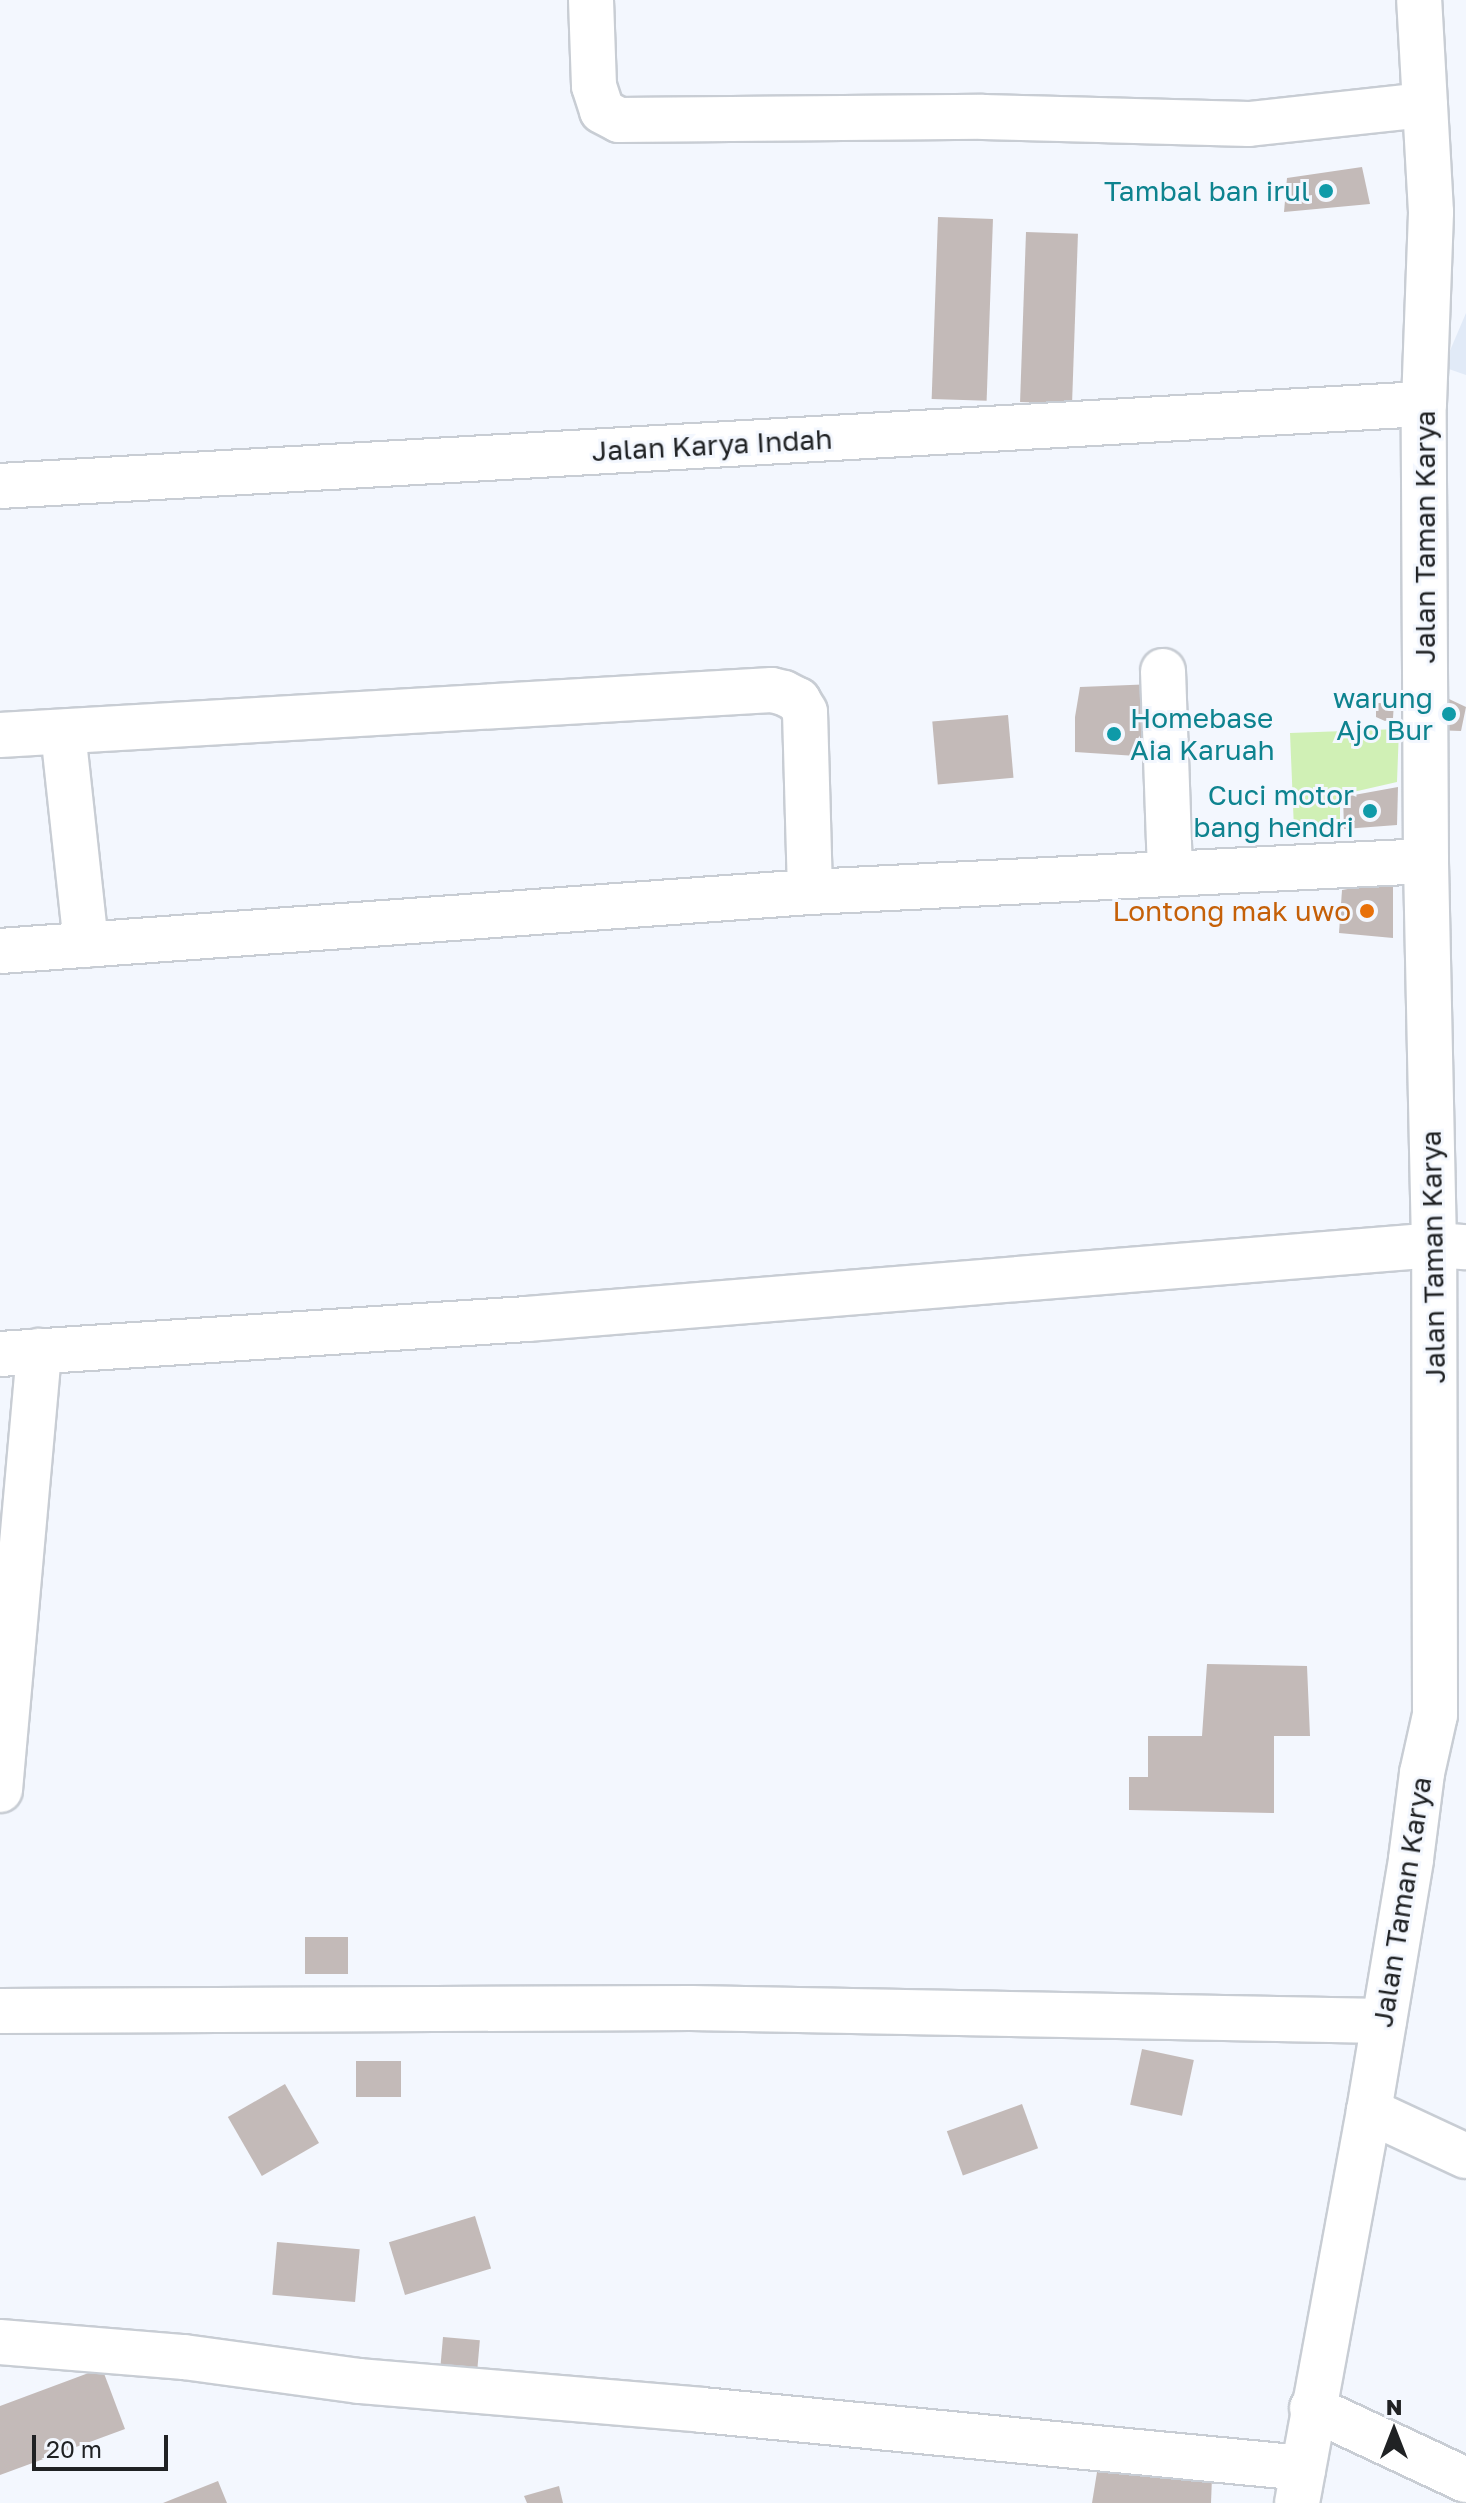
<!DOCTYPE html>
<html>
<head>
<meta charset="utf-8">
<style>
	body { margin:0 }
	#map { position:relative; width:1466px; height:2503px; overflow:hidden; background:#f3f7fe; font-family:"Golos Text",sans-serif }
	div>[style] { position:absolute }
	.built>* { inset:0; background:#e1eaf7 }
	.green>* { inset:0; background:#d0f0b5 }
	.building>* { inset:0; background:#c3bab8; transform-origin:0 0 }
	.roads { filter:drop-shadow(2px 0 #c8cdd4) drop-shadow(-2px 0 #c8cdd4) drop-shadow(0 2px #c8cdd4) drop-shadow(0 -2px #c8cdd4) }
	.minor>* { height:44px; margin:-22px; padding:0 22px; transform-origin:22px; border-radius:22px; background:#fff }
	.dots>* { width:22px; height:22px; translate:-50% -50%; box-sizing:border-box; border:4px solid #f3f7fe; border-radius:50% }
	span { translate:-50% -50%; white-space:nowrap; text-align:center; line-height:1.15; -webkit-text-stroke:6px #f3f7fe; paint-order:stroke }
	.culture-label { font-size:28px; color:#0d838f }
	.right { translate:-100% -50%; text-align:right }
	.left { translate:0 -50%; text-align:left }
	.street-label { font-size:28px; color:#202224 }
	.food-label { font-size:28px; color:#c56008 }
	.north { position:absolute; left:1354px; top:2391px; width:80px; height:80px; -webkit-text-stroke:6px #f3f7fe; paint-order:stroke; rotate:0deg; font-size:22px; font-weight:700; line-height:32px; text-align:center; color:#202224 }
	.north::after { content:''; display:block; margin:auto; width:28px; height:36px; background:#202224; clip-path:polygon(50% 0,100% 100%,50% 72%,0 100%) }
	.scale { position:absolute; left:32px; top:2435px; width:136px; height:36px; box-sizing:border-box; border:4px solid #202224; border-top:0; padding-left:10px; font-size:24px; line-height:28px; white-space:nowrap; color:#202224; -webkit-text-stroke:6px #f3f7fe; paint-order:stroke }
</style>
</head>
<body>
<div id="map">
	<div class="built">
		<div style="clip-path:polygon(1466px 313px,1466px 375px,1443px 367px)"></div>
	</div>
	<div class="green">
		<div style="clip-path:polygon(1399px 729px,1397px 782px,1340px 795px,1340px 827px,1294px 829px,1290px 733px)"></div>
	</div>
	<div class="building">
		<div style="clip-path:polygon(1362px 167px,1370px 204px,1284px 212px,1287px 178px)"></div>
		<div style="left:938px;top:217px;width:55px;height:182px;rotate:2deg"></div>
		<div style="left:1026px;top:232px;width:52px;height:170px;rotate:2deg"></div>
		<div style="clip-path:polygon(1155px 684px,1152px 757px,1075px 752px,1075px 717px,1080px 687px)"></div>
		<div style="clip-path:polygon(1432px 691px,1466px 707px,1461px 731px,1432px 730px)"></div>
		<div style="clip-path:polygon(1376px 703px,1394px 703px,1393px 718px,1385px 721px,1376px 717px)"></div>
		<div style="left:1008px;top:715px;width:63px;height:76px;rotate:85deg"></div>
		<div style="clip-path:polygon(1398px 787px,1397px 825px,1344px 829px,1343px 797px)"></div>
		<div style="clip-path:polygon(1393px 881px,1393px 938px,1339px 933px,1342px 890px)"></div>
		<div style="clip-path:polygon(1207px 1664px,1307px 1666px,1310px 1736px,1274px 1736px,1274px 1813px,1129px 1810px,1129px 1777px,1148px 1777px,1148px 1736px,1202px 1736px)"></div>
		<div style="left:305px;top:1937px;width:43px;height:37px"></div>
		<div style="left:1142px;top:2049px;width:53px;height:57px;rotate:12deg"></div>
		<div style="left:356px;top:2061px;width:45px;height:36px"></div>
		<div style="left:285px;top:2084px;width:68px;height:66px;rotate:60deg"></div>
		<div style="left:1022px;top:2104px;width:47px;height:80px;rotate:70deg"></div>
		<div style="left:475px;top:2216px;width:55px;height:90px;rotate:73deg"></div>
		<div style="left:277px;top:2242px;width:83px;height:53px;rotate:5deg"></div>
		<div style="left:443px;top:2337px;width:37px;height:43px;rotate:5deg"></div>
		<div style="clip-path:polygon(102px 2368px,125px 2429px,0 2475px,0 2406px)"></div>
		<div style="clip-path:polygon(1098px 2466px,1212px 2477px,1211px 2503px,1092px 2503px)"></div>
		<div style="clip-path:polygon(218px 2481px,227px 2503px,163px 2503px)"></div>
		<div style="clip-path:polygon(559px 2486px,563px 2503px,527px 2503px,524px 2496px)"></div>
	</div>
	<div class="roads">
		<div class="minor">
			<div style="left:591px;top:0;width:86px;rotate:88deg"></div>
			<div style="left:594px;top:86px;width:26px;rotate:72deg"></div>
			<div style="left:602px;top:111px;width:19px;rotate:28deg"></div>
			<div style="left:619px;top:120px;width:364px;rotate:-0.5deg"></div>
			<div style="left:983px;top:117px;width:266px;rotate:1.5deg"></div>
			<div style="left:1249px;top:124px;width:177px;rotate:-6.2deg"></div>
			<div style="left:0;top:486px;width:1426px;rotate:-3.3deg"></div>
			<div style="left:1163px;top:671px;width:202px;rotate:88deg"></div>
			<div style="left:63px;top:732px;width:214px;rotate:83.8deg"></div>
			<div style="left:0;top:735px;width:773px;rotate:-3.34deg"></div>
			<div style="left:772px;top:690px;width:12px;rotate:14deg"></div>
			<div style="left:784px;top:693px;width:16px;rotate:27deg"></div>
			<div style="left:798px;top:700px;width:14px;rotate:60deg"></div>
			<div style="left:805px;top:712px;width:180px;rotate:88.4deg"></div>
			<div style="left:0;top:951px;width:812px;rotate:-4.17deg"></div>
			<div style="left:810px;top:892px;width:617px;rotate:-2.88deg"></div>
			<div style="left:0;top:1354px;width:528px;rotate:-3.8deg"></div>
			<div style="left:527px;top:1319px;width:910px;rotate:-4.66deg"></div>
			<div style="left:1434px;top:1245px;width:32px;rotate:4deg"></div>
			<div style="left:0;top:1790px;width:441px;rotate:-84.9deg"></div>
			<div style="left:0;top:2011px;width:691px;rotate:-0.25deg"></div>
			<div style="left:691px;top:2008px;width:693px;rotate:1.07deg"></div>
			<div style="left:1369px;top:2111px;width:107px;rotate:24.9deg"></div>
			<div style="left:0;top:2342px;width:185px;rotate:4.7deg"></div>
			<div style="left:184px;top:2357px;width:177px;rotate:7.8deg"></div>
			<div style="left:359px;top:2381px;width:344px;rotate:4.8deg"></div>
			<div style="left:702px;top:2410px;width:604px;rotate:5.51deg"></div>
			<div style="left:1312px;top:2408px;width:170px;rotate:25.1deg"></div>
			<div style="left:1297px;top:2503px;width:399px;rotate:-79.6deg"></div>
			<div style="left:1369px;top:2111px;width:255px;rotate:-80.5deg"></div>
			<div style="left:1411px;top:1859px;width:87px;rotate:-82.7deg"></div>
			<div style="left:1422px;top:1773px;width:59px;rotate:-77.4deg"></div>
			<div style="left:1435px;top:1715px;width:470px;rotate:-90.1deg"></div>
			<div style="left:1434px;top:1245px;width:384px;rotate:-91.2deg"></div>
			<div style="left:1426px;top:861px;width:457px;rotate:-90.3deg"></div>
			<div style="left:1424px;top:404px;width:192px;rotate:-87.9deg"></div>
			<div style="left:1431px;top:212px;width:212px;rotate:-93.2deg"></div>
		</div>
	</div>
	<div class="dots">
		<div style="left:1326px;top:191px;background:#0f9aa8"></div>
		<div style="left:1449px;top:714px;background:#0f9aa8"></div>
		<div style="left:1114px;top:734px;background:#0f9aa8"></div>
		<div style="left:1370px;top:811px;background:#0f9aa8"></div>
		<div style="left:1367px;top:911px;background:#e8710a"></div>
	</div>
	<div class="culture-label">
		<span class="right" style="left:1310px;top:191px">Tambal ban irul</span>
		<span class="right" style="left:1433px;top:714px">warung<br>Ajo Bur</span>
		<span class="left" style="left:1130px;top:734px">Homebase<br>Aia Karuah</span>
		<span class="right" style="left:1354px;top:811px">Cuci motor<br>bang hendri</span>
	</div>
	<div class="street-label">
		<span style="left:712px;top:445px;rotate:-3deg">Jalan Karya Indah</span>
		<span style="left:1425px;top:537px;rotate:-90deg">Jalan Taman Karya</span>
		<span style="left:1433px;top:1257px;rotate:-91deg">Jalan Taman Karya</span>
		<span style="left:1402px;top:1902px;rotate:-81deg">Jalan Taman Karya</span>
	</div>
	<div class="food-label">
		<span class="right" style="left:1351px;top:911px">Lontong mak uwo</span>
	</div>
	<div class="north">N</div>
	<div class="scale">20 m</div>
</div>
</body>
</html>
